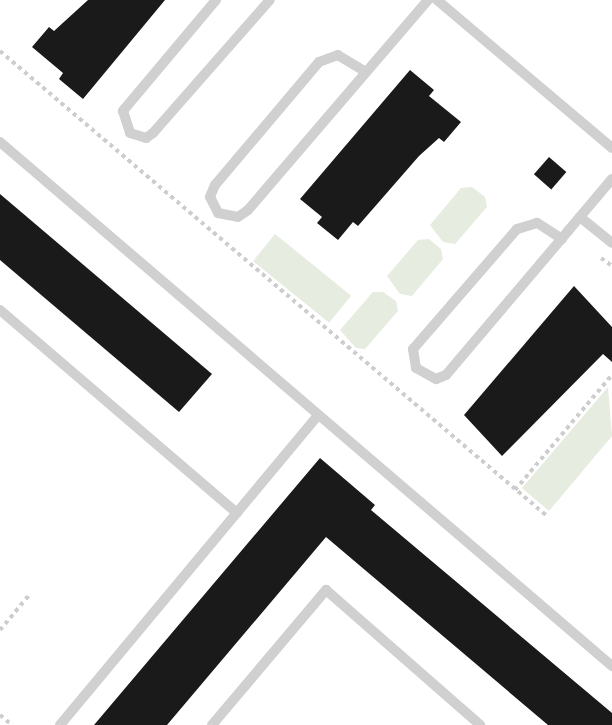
<!DOCTYPE html>
<html>
<head>
<meta charset="utf-8">
<style>
	body { margin:0 }
	#map { position:relative; width:612px; height:725px; overflow:hidden; background:#fff; font-family:"Open Sans",sans-serif }
	div>[style] { position:absolute }
	.green>* { inset:0; background:#e6ecdf; transform-origin:0 0 }
	.building>* { inset:0; background:#1a1a1a; transform-origin:0 0 }
	.path>* { height:4px; margin-top:-2px; transform-origin:0; background:repeating-linear-gradient(90deg,#cdcdcd 0 4px,transparent 0 8px) }
	.service>* { height:10px; margin:-5px; padding:0 5px; transform-origin:5px; border-radius:5px; background:#d0d0d0 }
	span { translate:-50% -50%; white-space:nowrap; text-align:center; line-height:1.15; -webkit-text-stroke:8px #fff; paint-order:stroke }
</style>
</head>
<body>
<div id="map">
	<div class="green">
		<div style="clip-path:polygon(472px 187px,485px 197px,487px 207px,455px 244px,443px 242px,430px 225px,461px 188px)"></div>
		<div style="left:275px;top:234px;width:98px;height:35px;rotate:39deg"></div>
		<div style="clip-path:polygon(429px 239px,441px 249px,443px 259px,412px 296px,400px 294px,387px 276px,418px 240px)"></div>
		<div style="clip-path:polygon(373px 292px,383px 292px,396px 301px,398px 311px,365px 349px,356px 348px,340px 330px)"></div>
		<div style="clip-path:polygon(608px 387px,612px 436px,549px 511px,522px 488px)"></div>
	</div>
	<div class="building">
		<div style="clip-path:polygon(88px 0,165px 0,83px 99px,59px 79px,63px 73px,32px 47px,49px 27px,54px 31px)"></div>
		<div style="clip-path:polygon(410px 70px,434px 90px,429px 96px,461px 122px,444px 142px,439px 138px,419px 156px,358px 226px,353px 222px,338px 240px,317px 223px,322px 217px,300px 199px)"></div>
		<div style="left:549px;top:157px;width:23px;height:23px;rotate:41deg"></div>
		<div style="clip-path:polygon(0 194px,212px 374px,179px 412px,0 260px)"></div>
		<div style="clip-path:polygon(574px 286px,612px 327px,612px 362px,603px 354px,502px 456px,464px 415px)"></div>
		<div style="clip-path:polygon(320px 458px,375px 505px,371px 510px,612px 713px,612px 725px,548px 725px,326px 537px,167px 725px,94px 725px)"></div>
	</div>
	<div class="path">
		<div style="left:0;top:51px;width:718px;rotate:40.37deg"></div>
		<div style="left:601px;top:258px;width:14px;rotate:36deg"></div>
		<div style="left:515px;top:490px;width:150px;rotate:-49.9deg"></div>
		<div style="left:0;top:630px;width:47px;rotate:-50.2deg"></div>
		<div style="left:0;top:715px;width:16px;rotate:40deg"></div>
	</div>
	<div class="service">
		<div style="left:216px;top:0;width:145px;rotate:130deg"></div>
		<div style="left:123px;top:111px;width:23px;rotate:72deg"></div>
		<div style="left:130px;top:133px;width:17px;rotate:17deg"></div>
		<div style="left:146px;top:138px;width:9px;rotate:-36deg"></div>
		<div style="left:153px;top:133px;width:177px;rotate:-48.7deg"></div>
		<div style="left:437px;top:0;width:229px;rotate:40.2deg"></div>
		<div style="left:366px;top:72px;width:33px;rotate:-149deg"></div>
		<div style="left:338px;top:55px;width:20px;rotate:160deg"></div>
		<div style="left:319px;top:62px;width:161px;rotate:130.2deg"></div>
		<div style="left:215px;top:185px;width:13px;rotate:113deg"></div>
		<div style="left:210px;top:197px;width:18px;rotate:63deg"></div>
		<div style="left:218px;top:213px;width:20px;rotate:11deg"></div>
		<div style="left:238px;top:217px;width:12px;rotate:-35deg"></div>
		<div style="left:248px;top:210px;width:277px;rotate:-49.4deg"></div>
		<div style="left:0;top:142px;width:806px;rotate:40.57deg"></div>
		<div style="left:580px;top:217px;width:41px;rotate:39.1deg"></div>
		<div style="left:562px;top:239px;width:30px;rotate:-147deg"></div>
		<div style="left:537px;top:223px;width:21px;rotate:163deg"></div>
		<div style="left:517px;top:229px;width:159px;rotate:130.9deg"></div>
		<div style="left:413px;top:349px;width:19px;rotate:81deg"></div>
		<div style="left:416px;top:368px;width:23px;rotate:29deg"></div>
		<div style="left:436px;top:379px;width:11px;rotate:-22deg"></div>
		<div style="left:446px;top:375px;width:189px;rotate:-49.7deg"></div>
		<div style="left:568px;top:231px;width:68px;rotate:-49.8deg"></div>
		<div style="left:0;top:310px;width:312px;rotate:40.6deg"></div>
		<div style="left:60px;top:725px;width:403px;rotate:-50.2deg"></div>
		<div style="left:212px;top:725px;width:177px;rotate:-49.8deg"></div>
		<div style="left:326px;top:590px;width:205px;rotate:41.2deg"></div>
	</div>
</div>
</body>
</html>
